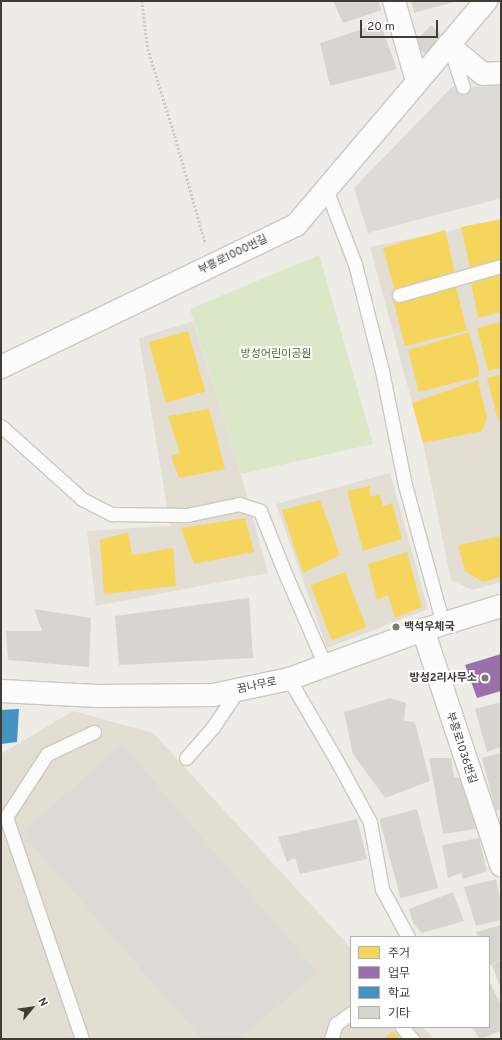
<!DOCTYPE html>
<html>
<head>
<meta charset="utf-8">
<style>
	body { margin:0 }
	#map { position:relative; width:502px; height:1040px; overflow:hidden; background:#eeece6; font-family:Overpass,"Noto Sans KR",sans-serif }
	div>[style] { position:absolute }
	.residential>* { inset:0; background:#e2ded4 }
	.green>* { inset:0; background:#dae8c7 }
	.parking>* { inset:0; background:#dddbd6 }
	.homes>* { inset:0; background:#f6d55c; transform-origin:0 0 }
	.offices>* { inset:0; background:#9970ab }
	.schools>* { inset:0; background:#4393c3 }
	.building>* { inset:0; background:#d7d5cf; transform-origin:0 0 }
	.path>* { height:2.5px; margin-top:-1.25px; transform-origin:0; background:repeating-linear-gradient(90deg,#cccac6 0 2px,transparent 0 4px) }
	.roads { filter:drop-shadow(1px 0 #cac8c3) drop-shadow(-1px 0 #cac8c3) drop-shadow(0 1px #cac8c3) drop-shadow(0 -1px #cac8c3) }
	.lane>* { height:13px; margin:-6.5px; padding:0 6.5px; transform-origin:6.5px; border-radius:6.5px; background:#fcfcfb }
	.street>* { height:22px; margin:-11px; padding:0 11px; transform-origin:11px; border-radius:11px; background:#fcfcfb }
	.dots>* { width:11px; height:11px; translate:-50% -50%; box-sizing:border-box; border:2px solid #fff; border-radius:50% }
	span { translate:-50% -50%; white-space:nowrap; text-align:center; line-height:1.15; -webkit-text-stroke:4px #fff; paint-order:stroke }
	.street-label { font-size:11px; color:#423d34 }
	.park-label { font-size:11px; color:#42712a }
	.poi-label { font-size:11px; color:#423d34; font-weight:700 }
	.left { translate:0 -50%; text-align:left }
	.right { translate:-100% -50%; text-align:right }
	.frame { position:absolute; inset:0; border:2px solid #423d34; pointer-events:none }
	.legend { position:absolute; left:350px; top:936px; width:140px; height:92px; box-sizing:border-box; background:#fff; border:1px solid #b3b1ae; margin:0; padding:5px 7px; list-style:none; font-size:12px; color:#423d34 }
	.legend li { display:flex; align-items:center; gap:8px; height:20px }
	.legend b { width:20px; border:1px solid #b3b1ae }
	.north { position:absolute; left:12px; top:988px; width:40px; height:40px; -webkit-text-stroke:3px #fff; paint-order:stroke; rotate:61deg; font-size:11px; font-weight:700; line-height:16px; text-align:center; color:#423d34 }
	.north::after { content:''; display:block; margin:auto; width:14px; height:18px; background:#423d34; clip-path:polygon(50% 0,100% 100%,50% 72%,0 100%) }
	.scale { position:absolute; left:360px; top:20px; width:78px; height:18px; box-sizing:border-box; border:2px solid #423d34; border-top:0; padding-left:5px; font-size:12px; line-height:14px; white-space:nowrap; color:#423d34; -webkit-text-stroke:3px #fff; paint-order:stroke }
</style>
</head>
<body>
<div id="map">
	<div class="residential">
		<div style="clip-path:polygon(501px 220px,501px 582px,472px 590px,451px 580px,423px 443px,370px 247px)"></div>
		<div style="clip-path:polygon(193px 321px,241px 474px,268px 573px,96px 606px,87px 531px,170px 526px,139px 338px)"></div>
		<div style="clip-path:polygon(390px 473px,428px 609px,327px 648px,276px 504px)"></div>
		<div style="clip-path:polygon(73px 711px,153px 733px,351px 948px,351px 1027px,423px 1027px,434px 1039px,1px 1039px,1px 754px)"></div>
	</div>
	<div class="green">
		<div style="clip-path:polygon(319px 255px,373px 444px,241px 474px,190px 309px)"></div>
	</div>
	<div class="parking">
		<div style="clip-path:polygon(501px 86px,501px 198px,368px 233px,354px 188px,452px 87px)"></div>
		<div style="clip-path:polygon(122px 744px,317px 972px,240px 1039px,202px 1039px,22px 833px)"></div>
	</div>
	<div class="homes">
		<div style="clip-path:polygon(501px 219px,501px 259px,470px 267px,461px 227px)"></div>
		<div style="clip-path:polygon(445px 230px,454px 269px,454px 276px,395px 291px,383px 248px)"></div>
		<div style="clip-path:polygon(501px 272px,501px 312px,478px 318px,470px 277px)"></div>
		<div style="left:455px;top:283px;width:49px;height:64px;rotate:76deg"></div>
		<div style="clip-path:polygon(501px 322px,501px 368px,488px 371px,477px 328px)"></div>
		<div style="left:188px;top:331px;width:63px;height:41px;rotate:74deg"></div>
		<div style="clip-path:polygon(469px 332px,479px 370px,478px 377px,419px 392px,408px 350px)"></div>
		<div style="clip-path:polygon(501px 374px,501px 420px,498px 420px,487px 378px)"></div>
		<div style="clip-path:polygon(478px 380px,487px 418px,482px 431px,423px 443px,412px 403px)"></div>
		<div style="clip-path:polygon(209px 409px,225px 469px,179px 478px,171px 456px,180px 453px,168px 416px)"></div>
		<div style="clip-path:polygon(370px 486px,370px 496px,380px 495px,383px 506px,392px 503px,402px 539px,363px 551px,347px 491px)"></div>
		<div style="clip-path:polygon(320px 500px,340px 555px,303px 573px,282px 510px)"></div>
		<div style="clip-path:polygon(245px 518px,254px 552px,194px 564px,181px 528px)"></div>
		<div style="clip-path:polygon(128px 532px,132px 555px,173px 548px,176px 586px,104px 594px,100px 540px)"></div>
		<div style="clip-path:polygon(501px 536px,501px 577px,483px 582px,465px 571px,458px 545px)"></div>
		<div style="clip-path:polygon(407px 552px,422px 607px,395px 618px,388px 595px,377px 600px,368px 564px)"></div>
		<div style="left:345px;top:572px;width:59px;height:37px;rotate:69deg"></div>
		<div style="clip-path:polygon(393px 1031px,400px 1039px,384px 1039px)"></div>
	</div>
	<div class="offices">
		<div style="clip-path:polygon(501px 654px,501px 691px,477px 698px,465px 665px)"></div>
	</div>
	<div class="schools">
		<div style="clip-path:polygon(19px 709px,17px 742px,1px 744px,1px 710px)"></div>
	</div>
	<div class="building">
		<div style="clip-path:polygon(333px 1px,378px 1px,382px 10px,343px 23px)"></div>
		<div style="clip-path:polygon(411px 1px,457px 1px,414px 13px)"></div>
		<div style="clip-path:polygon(380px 23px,397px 69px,330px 86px,320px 43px)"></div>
		<div style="left:431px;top:25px;width:19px;height:25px;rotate:43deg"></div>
		<div style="clip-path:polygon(249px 598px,253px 658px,119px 665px,115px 616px)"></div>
		<div style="clip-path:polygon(34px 609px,91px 618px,89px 667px,8px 660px,6px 631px,42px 631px)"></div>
		<div style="clip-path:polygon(390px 698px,406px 703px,404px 721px,415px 722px,430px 781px,385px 798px,353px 754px,344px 712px)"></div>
		<div style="clip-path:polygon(501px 702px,501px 747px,487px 752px,475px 709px)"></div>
		<div style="clip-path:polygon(501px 753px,501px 809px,496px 811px,482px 758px)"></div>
		<div style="clip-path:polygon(429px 758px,451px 758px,454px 777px,463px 779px,466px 797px,470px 797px,476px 829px,443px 834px)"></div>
		<div style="left:417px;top:809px;width:82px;height:39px;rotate:75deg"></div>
		<div style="clip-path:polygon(357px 819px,367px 859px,300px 874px,295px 858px,287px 862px,278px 837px)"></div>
		<div style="clip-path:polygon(479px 838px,487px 871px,463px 879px,461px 873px,448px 878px,442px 845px)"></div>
		<div style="clip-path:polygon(496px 879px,501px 902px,501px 920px,476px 926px,464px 887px)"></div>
		<div style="clip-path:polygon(453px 892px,464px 921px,422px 933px,413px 923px,409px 909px)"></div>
		<div style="clip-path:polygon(501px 925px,501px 959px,489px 966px,489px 937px,478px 937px,476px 932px)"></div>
		<div style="clip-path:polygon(501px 960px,501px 983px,499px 984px,492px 965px)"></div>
		<div style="clip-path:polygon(489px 980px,501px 1006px,501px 1031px,480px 1039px,472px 1027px,489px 1027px)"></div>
	</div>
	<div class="path">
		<div style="left:142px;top:1px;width:48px;rotate:82.9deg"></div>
		<div style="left:148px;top:49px;width:91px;rotate:72.8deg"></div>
		<div style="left:175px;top:136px;width:110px;rotate:74.2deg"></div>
	</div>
	<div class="roads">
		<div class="lane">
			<div style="left:450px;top:48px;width:41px;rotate:71.6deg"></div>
			<div style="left:326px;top:189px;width:80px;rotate:68.9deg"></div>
			<div style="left:355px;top:264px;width:110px;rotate:75.8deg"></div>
			<div style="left:382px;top:371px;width:116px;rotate:78.6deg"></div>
			<div style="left:405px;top:485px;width:144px;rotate:74.7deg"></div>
			<div style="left:399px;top:295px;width:106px;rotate:-15.9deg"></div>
			<div style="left:1px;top:426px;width:109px;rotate:42deg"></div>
			<div style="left:82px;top:499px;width:34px;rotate:27deg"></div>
			<div style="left:112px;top:514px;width:75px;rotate:0.8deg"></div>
			<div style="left:187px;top:515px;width:53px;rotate:-11.9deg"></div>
			<div style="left:239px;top:504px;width:22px;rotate:18deg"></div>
			<div style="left:260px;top:511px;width:72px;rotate:68.1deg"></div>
			<div style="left:287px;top:578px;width:95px;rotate:66.4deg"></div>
			<div style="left:289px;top:679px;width:97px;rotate:59.7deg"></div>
			<div style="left:338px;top:763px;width:67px;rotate:61.5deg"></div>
			<div style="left:370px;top:822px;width:68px;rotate:79.8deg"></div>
			<div style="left:382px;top:889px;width:55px;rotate:61.6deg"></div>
			<div style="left:186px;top:758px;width:41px;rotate:-48.9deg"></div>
			<div style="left:213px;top:727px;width:45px;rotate:-56deg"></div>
			<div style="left:402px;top:1027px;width:16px;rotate:50deg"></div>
			<div style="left:82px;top:1039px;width:235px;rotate:-108.9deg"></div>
			<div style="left:6px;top:817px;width:75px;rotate:-56.9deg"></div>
			<div style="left:47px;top:754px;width:52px;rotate:-25.1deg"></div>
			<div style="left:331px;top:1039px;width:16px;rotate:-72deg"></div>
			<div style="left:336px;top:1024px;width:19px;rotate:-36deg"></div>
		</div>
		<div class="street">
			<div style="left:394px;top:1px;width:83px;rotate:74deg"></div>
			<div style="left:448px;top:45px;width:45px;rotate:39.6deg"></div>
			<div style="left:483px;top:74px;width:18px;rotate:-3deg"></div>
			<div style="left:1px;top:367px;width:327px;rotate:-25.7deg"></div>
			<div style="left:296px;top:225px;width:294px;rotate:-49.7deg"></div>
			<div style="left:423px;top:630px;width:248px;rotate:71.6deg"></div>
			<div style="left:1px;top:691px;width:96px;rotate:3deg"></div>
			<div style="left:97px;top:696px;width:116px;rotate:-0.5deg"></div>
			<div style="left:213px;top:695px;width:78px;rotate:-11.9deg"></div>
			<div style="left:289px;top:679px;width:143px;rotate:-20.1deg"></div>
			<div style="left:423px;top:630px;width:82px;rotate:-17.1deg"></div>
		</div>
	</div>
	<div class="dots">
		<div style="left:396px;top:627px;background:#7e7a72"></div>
		<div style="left:485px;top:678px;background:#7e7a72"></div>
	</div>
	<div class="street-label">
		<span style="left:233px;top:255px;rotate:-26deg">부흥로1000번길</span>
		<span style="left:257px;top:686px;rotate:-12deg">꿈나무로</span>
		<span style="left:461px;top:748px;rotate:72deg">부흥로1036번길</span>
	</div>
	<div class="park-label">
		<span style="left:276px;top:354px">방성어린이공원</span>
	</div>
	<div class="poi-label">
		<span class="left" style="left:404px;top:627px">백석우체국</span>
		<span class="right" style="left:477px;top:678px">방성2리사무소</span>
	</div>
	<div class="frame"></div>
	<ul class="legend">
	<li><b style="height:11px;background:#f6d55c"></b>주거</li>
	<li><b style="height:11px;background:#9970ab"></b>업무</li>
	<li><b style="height:11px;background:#4393c3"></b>학교</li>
	<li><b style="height:11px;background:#d7d5cf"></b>기타</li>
	</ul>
	<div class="north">N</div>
	<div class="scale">20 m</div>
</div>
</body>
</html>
